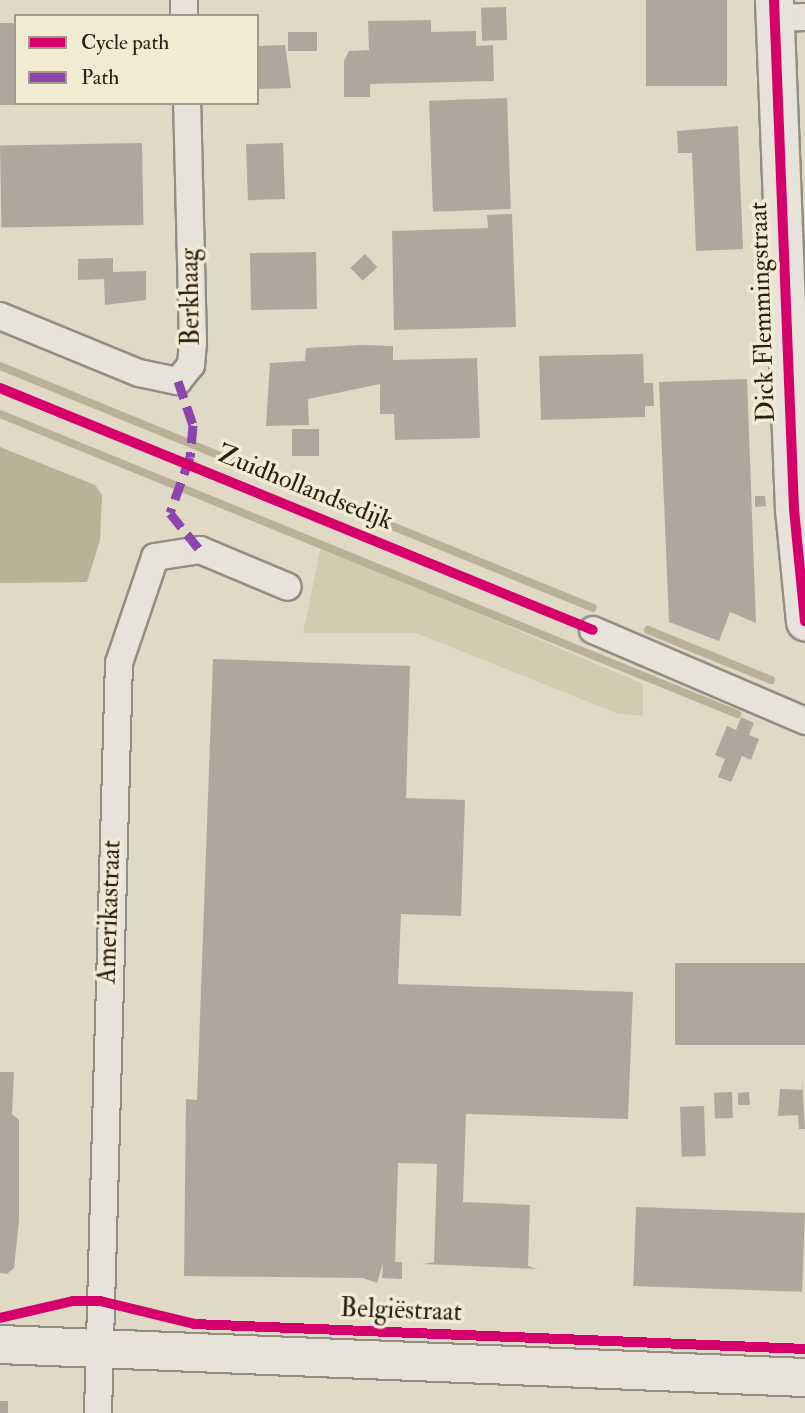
<!DOCTYPE html>
<html>
<head>
<meta charset="utf-8">
<style>
	body { margin:0 }
	#map { position:relative; width:805px; height:1413px; overflow:hidden; background:#e0d9c6; font-family:"IM FELL Double Pica",serif }
	div>[style] { position:absolute }
	.green>* { inset:0; background:#d4cab1 }
	.water>* { inset:0; background:#baaf97 }
	.stream>* { height:8px; margin:-4px; padding:0 4px; transform-origin:4px; border-radius:4px; background:#baaf97 }
	.building>* { inset:0; background:#ada89b; transform-origin:0 0 }
	.roads { filter:drop-shadow(2px 0 #928d81) drop-shadow(-2px 0 #928d81) drop-shadow(0 2px #928d81) drop-shadow(0 -2px #928d81) }
	.street>* { height:26px; margin:-13px; padding:0 13px; transform-origin:13px; border-radius:13px; background:#e7e3da }
	.secondary>* { height:37px; margin:-18.5px; padding:0 18.5px; transform-origin:18.5px; border-radius:18.5px; background:#e7e3da }
	.quiet>* { height:9px; margin-top:-4.5px; transform-origin:0; background:repeating-linear-gradient(90deg,#8e44ad 0 18px,transparent 0 27px) }
	.cycleway>* { height:10px; margin:-5px; padding:0 5px; transform-origin:5px; border-radius:5px; background:#d6006c }
	span { translate:-50% -50%; white-space:nowrap; text-align:center; line-height:1.15; -webkit-text-stroke:7px #f2ead3; paint-order:stroke }
	.street-label { font-size:26px; color:#2a1f17 }
	.legend { position:absolute; left:14px; top:14px; width:245px; height:91px; box-sizing:border-box; background:#f2ead3; border:2px solid #a29988; margin:0; padding:9px 12px; list-style:none; font-size:21px; color:#2a1f17 }
	.legend li { display:flex; align-items:center; gap:14px; height:35px }
	.legend b { width:35px; border:2px solid #a29988 }
</style>
</head>
<body>
<div id="map">
	<div class="green">
		<div style="clip-path:polygon(321px 546px,643px 684px,643px 716px,616px 713px,416px 633px,303px 633px)"></div>
	</div>
	<div class="water">
		<div style="clip-path:polygon(0 447px,95px 485px,102px 495px,100px 540px,87px 582px,0 583px)"></div>
	</div>
	<div class="stream">
		<div style="left:0;top:366px;width:640px;rotate:22.2deg"></div>
		<div style="left:0;top:414px;width:796px;rotate:22.15deg"></div>
		<div style="left:648px;top:630px;width:133px;rotate:22.1deg"></div>
	</div>
	<div class="building">
		<div style="left:646px;top:0;width:81px;height:86px"></div>
		<div style="left:506px;top:7px;width:33px;height:25px;rotate:88deg"></div>
		<div style="clip-path:polygon(431px 20px,431px 32px,476px 31px,476px 46px,493px 45px,494px 81px,370px 84px,370px 97px,344px 97px,344px 61px,349px 51px,369px 50px,368px 21px)"></div>
		<div style="left:16px;top:23px;width:82px;height:16px;rotate:90deg"></div>
		<div style="left:317px;top:32px;width:19px;height:29px;rotate:90deg"></div>
		<div style="clip-path:polygon(285px 45px,291px 88px,257px 89px,258px 46px)"></div>
		<div style="left:507px;top:98px;width:111px;height:78px;rotate:88deg"></div>
		<div style="clip-path:polygon(738px 126px,743px 249px,696px 251px,692px 153px,678px 153px,677px 131px)"></div>
		<div style="left:142px;top:143px;width:82px;height:142px;rotate:89deg"></div>
		<div style="left:283px;top:143px;width:56px;height:37px;rotate:88deg"></div>
		<div style="clip-path:polygon(512px 214px,516px 327px,394px 330px,392px 231px,488px 228px,487px 215px)"></div>
		<div style="left:316px;top:252px;width:57px;height:66px;rotate:89deg"></div>
		<div style="left:365px;top:254px;width:18px;height:20px;rotate:47deg"></div>
		<div style="clip-path:polygon(113px 258px,113px 272px,146px 271px,146px 300px,105px 305px,104px 279px,78px 280px,78px 259px)"></div>
		<div style="clip-path:polygon(363px 345px,393px 346px,393px 360px,477px 358px,480px 438px,395px 440px,394px 414px,380px 414px,380px 384px,308px 399px,309px 425px,266px 426px,270px 363px,305px 361px,306px 348px)"></div>
		<div style="clip-path:polygon(643px 354px,644px 383px,653px 383px,654px 406px,645px 406px,645px 417px,541px 420px,539px 356px)"></div>
		<div style="clip-path:polygon(747px 379px,756px 623px,730px 612px,719px 641px,669px 622px,659px 382px)"></div>
		<div style="left:319px;top:429px;width:27px;height:27px;rotate:90deg"></div>
		<div style="clip-path:polygon(755px 496px,765px 496px,766px 506px,755px 507px)"></div>
		<div style="clip-path:polygon(213px 659px,410px 666px,406px 798px,465px 800px,461px 916px,401px 914px,398px 984px,633px 992px,628px 1119px,466px 1114px,463px 1202px,530px 1205px,528px 1266px,537px 1269px,423px 1264px,434px 1262px,437px 1164px,398px 1163px,395px 1262px,402px 1262px,402px 1279px,382px 1278px,383px 1263px,377px 1283px,363px 1278px,184px 1276px,186px 1099px,197px 1100px)"></div>
		<div style="clip-path:polygon(741px 717px,754px 723px,749px 735px,759px 739px,751px 760px,742px 756px,731px 782px,718px 777px,725px 759px,715px 755px,727px 726px,736px 730px)"></div>
		<div style="left:805px;top:963px;width:82px;height:130px;rotate:90deg"></div>
		<div style="clip-path:polygon(0 1072px,14px 1072px,12px 1114px,19px 1120px,19px 1221px,14px 1268px,7px 1274px,0 1273px)"></div>
		<div style="clip-path:polygon(802px 1079px,805px 1129px,799px 1129px,798px 1115px,778px 1116px,780px 1089px,802px 1090px)"></div>
		<div style="left:732px;top:1092px;width:26px;height:18px;rotate:88deg"></div>
		<div style="clip-path:polygon(749px 1092px,750px 1105px,738px 1105px,738px 1093px)"></div>
		<div style="left:704px;top:1106px;width:50px;height:24px;rotate:88deg"></div>
		<div style="left:636px;top:1207px;width:169px;height:79px;rotate:2deg"></div>
		<div style="left:0;top:1401px;width:8px;height:12px"></div>
	</div>
	<div class="roads">
		<div class="street">
			<div style="left:184px;top:0;width:16px;rotate:90deg"></div>
			<div style="left:775px;top:18px;width:30px;rotate:-2deg"></div>
			<div style="left:0;top:316px;width:150px;rotate:22.3deg"></div>
			<div style="left:139px;top:373px;width:40px;rotate:12deg"></div>
			<div style="left:178px;top:381px;width:21px;rotate:-51deg"></div>
			<div style="left:191px;top:365px;width:22px;rotate:-85deg"></div>
			<div style="left:193px;top:343px;width:240px;rotate:-91.4deg"></div>
			<div style="left:593px;top:630px;width:231px;rotate:23.2deg"></div>
			<div style="left:98px;top:1413px;width:750px;rotate:-88.4deg"></div>
			<div style="left:119px;top:663px;width:112px;rotate:-71.2deg"></div>
			<div style="left:155px;top:557px;width:46px;rotate:-8.8deg"></div>
			<div style="left:200px;top:550px;width:95px;rotate:22.8deg"></div>
		</div>
		<div class="secondary">
			<div style="left:774px;top:0;width:509px;rotate:87.75deg"></div>
			<div style="left:794px;top:509px;width:113px;rotate:84.4deg"></div>
			<div style="left:0;top:1344px;width:806px;rotate:2.35deg"></div>
		</div>
	</div>
	<div class="quiet">
		<div style="left:178px;top:381px;width:46px;rotate:71.2deg"></div>
		<div style="left:193px;top:425px;width:32px;rotate:95deg"></div>
		<div style="left:190px;top:457px;width:59px;rotate:109.7deg"></div>
		<div style="left:170px;top:513px;width:48px;rotate:51deg"></div>
	</div>
	<div class="cycleway">
		<div style="left:774px;top:0;width:509px;rotate:87.75deg"></div>
		<div style="left:794px;top:509px;width:113px;rotate:84.4deg"></div>
		<div style="left:0;top:388px;width:640px;rotate:22.2deg"></div>
		<div style="left:0;top:1318px;width:75px;rotate:-13.1deg"></div>
		<div style="left:73px;top:1301px;width:27px"></div>
		<div style="left:100px;top:1301px;width:97px;rotate:13.7deg"></div>
		<div style="left:194px;top:1324px;width:612px;rotate:2.34deg"></div>
	</div>
	<div class="street-label">
		<span style="left:191px;top:297px;rotate:-91deg">Berkhaag</span>
		<span style="left:763px;top:312px;rotate:-92deg">Dick Flemmingstraat</span>
		<span style="left:305px;top:488px;rotate:22deg">Zuidhollandsedijk</span>
		<span style="left:110px;top:912px;rotate:-88deg">Amerikastraat</span>
		<span style="left:401px;top:1311px;rotate:2deg">Belgiëstraat</span>
	</div>
	<ul class="legend">
	<li><b style="height:9px;background:#d6006c"></b>Cycle path</li>
	<li><b style="height:9px;background:#8e44ad"></b>Path</li>
	</ul>
</div>
</body>
</html>
